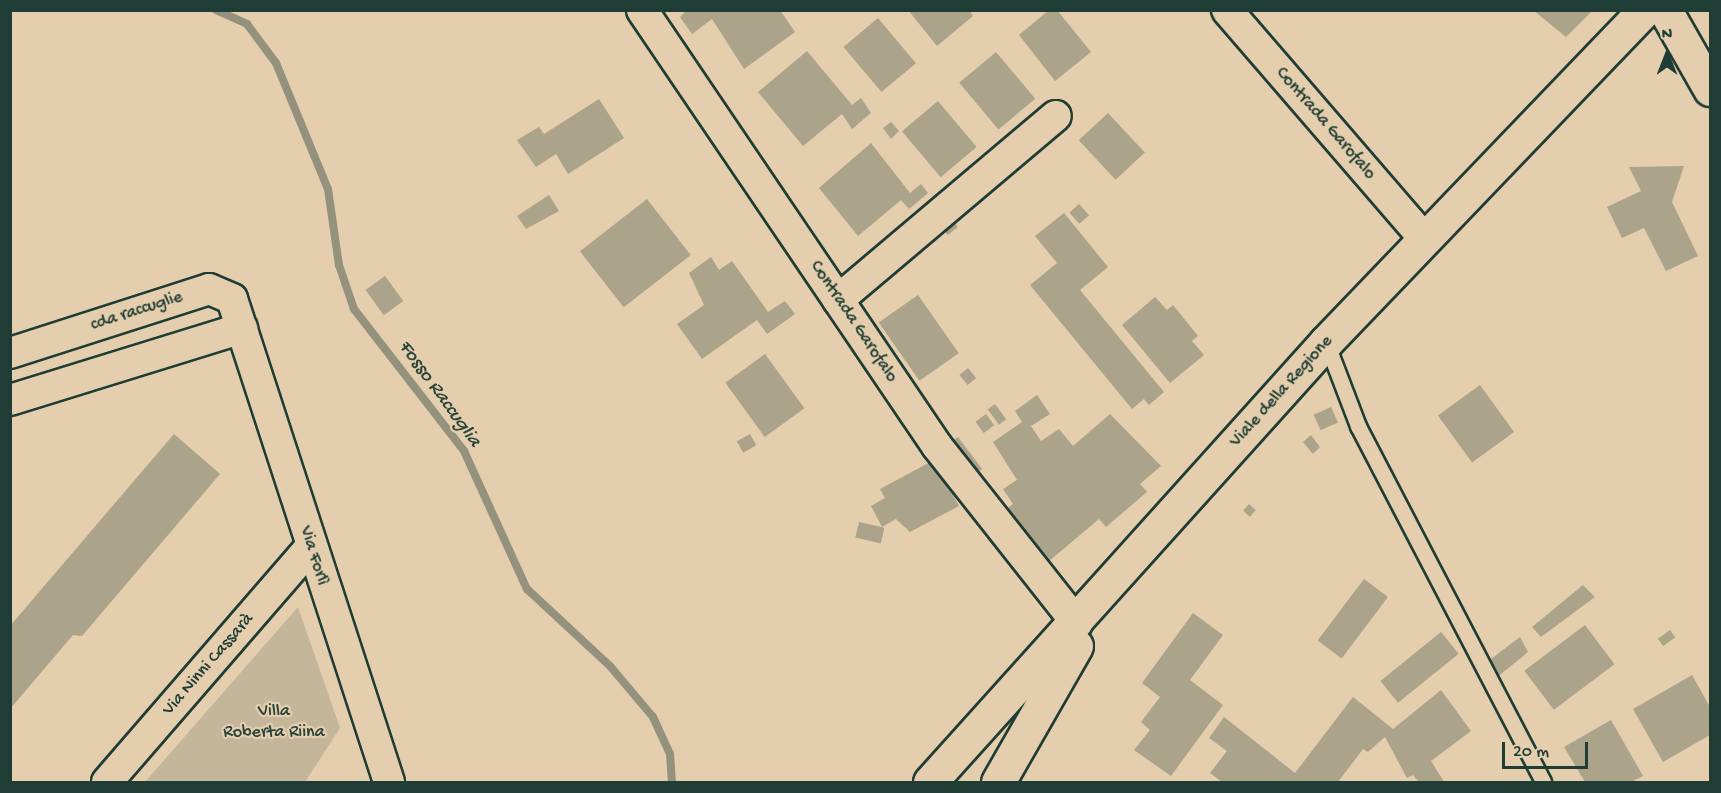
<!DOCTYPE html>
<html>
<head>
<meta charset="utf-8">
<style>
	body { margin:0 }
	#map { position:relative; width:1721px; height:793px; overflow:hidden; background:#e4cead; font-family:"Gochi Hand",sans-serif }
	div>[style] { position:absolute }
	.green>* { inset:0; background:#c4b69a }
	.stream>* { height:8px; margin:-4px; padding:0 4px; transform-origin:4px; border-radius:4px; background:#94927c }
	.building>* { inset:0; background:#aba38a; transform-origin:0 0 }
	.roads { filter:drop-shadow(2px 0 #1f3d34) drop-shadow(-2px 0 #1f3d34) drop-shadow(0 2px #1f3d34) drop-shadow(0 -2px #1f3d34) }
	.lane>* { height:15px; margin:-7.5px; padding:0 7.5px; transform-origin:7.5px; border-radius:7.5px; background:#e4cead }
	.street>* { height:30px; margin:-15px; padding:0 15px; transform-origin:15px; border-radius:15px; background:#e4cead }
	.secondary>* { height:33px; margin:-16.5px; padding:0 16.5px; transform-origin:16.5px; border-radius:16.5px; background:#e4cead }
	span { translate:-50% -50%; white-space:nowrap; text-align:center; line-height:1.15; -webkit-text-stroke:4.5px #e4cead; paint-order:stroke }
	.street-label { font-size:18px; color:#1f3d34 }
	.park-label { font-size:18px; color:#274339 }
	.water-label { font-size:20px; color:#2b463b; font-style:italic }
	.frame { position:absolute; inset:0; border:12px solid #1f3d34; pointer-events:none }
	.north { position:absolute; left:1637px; top:24px; width:60px; height:60px; -webkit-text-stroke:4px #e4cead; paint-order:stroke; rotate:0deg; font-size:16px; font-weight:700; line-height:24px; text-align:center; color:#1f3d34 }
	.north::after { content:''; display:block; margin:auto; width:21px; height:27px; background:#1f3d34; clip-path:polygon(50% 0,100% 100%,50% 72%,0 100%) }
	.scale { position:absolute; left:1502px; top:742px; width:86px; height:27px; box-sizing:border-box; border:3px solid #1f3d34; border-top:0; padding-left:8px; font-size:18px; line-height:21px; white-space:nowrap; color:#1f3d34; -webkit-text-stroke:4px #e4cead; paint-order:stroke }
</style>
</head>
<body>
<div id="map">
	<div class="green">
		<div style="clip-path:polygon(298px 607px,340px 728px,305px 782px,145px 782px)"></div>
	</div>
	<div class="stream">
		<div style="left:216px;top:10px;width:34px;rotate:24deg"></div>
		<div style="left:247px;top:24px;width:49px;rotate:53.4deg"></div>
		<div style="left:276px;top:63px;width:136px;rotate:67.6deg"></div>
		<div style="left:328px;top:189px;width:77px;rotate:81.8deg"></div>
		<div style="left:339px;top:265px;width:46px;rotate:71.2deg"></div>
		<div style="left:354px;top:309px;width:180px;rotate:52.2deg"></div>
		<div style="left:464px;top:451px;width:152px;rotate:65.5deg"></div>
		<div style="left:527px;top:589px;width:113px;rotate:42.9deg"></div>
		<div style="left:610px;top:666px;width:67px;rotate:49.9deg"></div>
		<div style="left:653px;top:717px;width:41px;rotate:65.3deg"></div>
		<div style="left:670px;top:754px;width:28px;rotate:86deg"></div>
	</div>
	<div class="building">
		<div style="clip-path:polygon(687px 10px,780px 10px,795px 32px,744px 69px,712px 19px,692px 34px,680px 17px)"></div>
		<div style="clip-path:polygon(908px 10px,969px 10px,973px 16px,937px 46px)"></div>
		<div style="clip-path:polygon(1049px 10px,1057px 10px,1091px 52px,1055px 81px,1019px 35px)"></div>
		<div style="clip-path:polygon(1533px 10px,1593px 10px,1566px 37px)"></div>
		<div style="left:878px;top:18px;width:59px;height:45px;rotate:50deg"></div>
		<div style="clip-path:polygon(807px 51px,852px 105px,861px 98px,871px 113px,852px 129px,842px 114px,803px 146px,758px 92px)"></div>
		<div style="left:996px;top:52px;width:61px;height:48px;rotate:50deg"></div>
		<div style="clip-path:polygon(599px 99px,624px 138px,568px 174px,556px 154px,536px 167px,517px 140px,539px 127px,544px 134px)"></div>
		<div style="left:938px;top:101px;width:60px;height:47px;rotate:50deg"></div>
		<div style="left:1108px;top:113px;width:54px;height:40px;rotate:47deg"></div>
		<div style="clip-path:polygon(891px 122px,899px 131px,891px 139px,883px 128px)"></div>
		<div style="clip-path:polygon(871px 143px,910px 193px,921px 184px,928px 193px,909px 209px,901px 200px,858px 236px,819px 188px)"></div>
		<div style="clip-path:polygon(1684px 166px,1672px 202px,1698px 256px,1666px 271px,1644px 228px,1622px 238px,1607px 207px,1641px 191px,1629px 167px)"></div>
		<div style="clip-path:polygon(549px 195px,559px 211px,526px 229px,517px 216px)"></div>
		<div style="left:647px;top:199px;width:71px;height:85px;rotate:52deg"></div>
		<div style="left:1079px;top:204px;width:15px;height:13px;rotate:48deg"></div>
		<div style="clip-path:polygon(1064px 213px,1108px 267px,1080px 290px,1164px 392px,1149px 405px,1144px 399px,1132px 409px,1030px 285px,1057px 263px,1035px 236px)"></div>
		<div style="left:949px;top:216px;width:14px;height:13px;rotate:51deg"></div>
		<div style="clip-path:polygon(711px 257px,719px 270px,732px 261px,768px 312px,785px 301px,795px 314px,767px 334px,757px 320px,702px 359px,677px 324px,704px 305px,689px 273px)"></div>
		<div style="left:385px;top:276px;width:31px;height:24px;rotate:54deg"></div>
		<div style="left:918px;top:295px;width:71px;height:48px;rotate:55deg"></div>
		<div style="clip-path:polygon(1155px 297px,1167px 310px,1173px 305px,1198px 336px,1192px 341px,1204px 355px,1170px 383px,1122px 325px)"></div>
		<div style="left:765px;top:354px;width:67px;height:49px;rotate:54deg"></div>
		<div style="left:968px;top:368px;width:13px;height:11px;rotate:51deg"></div>
		<div style="left:1480px;top:385px;width:58px;height:52px;rotate:54deg"></div>
		<div style="clip-path:polygon(1037px 395px,1050px 414px,1031px 426px,1041px 441px,1059px 429px,1073px 446px,1110px 414px,1161px 466px,1140px 484px,1147px 492px,1106px 527px,1099px 519px,1048px 562px,1008px 508px,1013px 504px,1003px 489px,1017px 480px,993px 442px,1022px 422px,1015px 411px)"></div>
		<div style="left:995px;top:404px;width:19px;height:9px;rotate:54deg"></div>
		<div style="left:1331px;top:407px;width:17px;height:19px;rotate:66deg"></div>
		<div style="left:986px;top:414px;width:14px;height:13px;rotate:54deg"></div>
		<div style="clip-path:polygon(174px 434px,220px 474px,82px 636px,73px 635px,10px 709px,10px 626px)"></div>
		<div style="left:750px;top:434px;width:13px;height:15px;rotate:61deg"></div>
		<div style="clip-path:polygon(1311px 435px,1320px 447px,1313px 454px,1303px 442px)"></div>
		<div style="left:958px;top:437px;width:40px;height:15px;rotate:53deg"></div>
		<div style="clip-path:polygon(934px 460px,959px 506px,910px 532px,896px 519px,882px 527px,871px 506px,885px 498px,880px 489px)"></div>
		<div style="left:1249px;top:504px;width:9px;height:9px;rotate:41deg"></div>
		<div style="left:859px;top:522px;width:26px;height:16px;rotate:13deg"></div>
		<div style="left:1364px;top:579px;width:30px;height:77px;rotate:37deg"></div>
		<div style="clip-path:polygon(1583px 585px,1595px 597px,1541px 637px,1532px 627px)"></div>
		<div style="clip-path:polygon(1193px 613px,1223px 635px,1190px 680px,1223px 705px,1171px 776px,1134px 750px,1150px 730px,1141px 722px,1160px 697px,1142px 683px)"></div>
		<div style="left:1585px;top:625px;width:49px;height:76px;rotate:53deg"></div>
		<div style="left:1670px;top:630px;width:9px;height:15px;rotate:54deg"></div>
		<div style="left:1441px;top:632px;width:28px;height:78px;rotate:51deg"></div>
		<div style="clip-path:polygon(1520px 637px,1528px 652px,1496px 678px,1487px 662px)"></div>
		<div style="clip-path:polygon(1692px 675px,1710px 707px,1710px 735px,1663px 762px,1633px 709px)"></div>
		<div style="clip-path:polygon(1441px 690px,1471px 731px,1431px 761px,1444px 782px,1419px 782px,1413px 775px,1407px 778px,1385px 737px,1368px 752px,1363px 749px,1338px 782px,1222px 782px,1210px 773px,1227px 751px,1209px 738px,1224px 717px,1295px 773px,1353px 697px,1393px 729px)"></div>
		<div style="clip-path:polygon(1611px 720px,1643px 776px,1631px 782px,1585px 782px,1564px 747px)"></div>
	</div>
	<div class="roads">
		<div class="lane">
			<div style="left:1326px;top:342px;width:90px;rotate:69.1deg"></div>
			<div style="left:1358px;top:426px;width:401px;rotate:62.5deg"></div>
		</div>
		<div class="street">
			<div style="left:642px;top:10px;width:526px;rotate:55.92deg"></div>
			<div style="left:937px;top:446px;width:226px;rotate:51.7deg"></div>
			<div style="left:1227px;top:10px;width:301px;rotate:49.2deg"></div>
			<div style="left:838px;top:300px;width:285px;rotate:-40.2deg"></div>
			<div style="left:10px;top:353px;width:209px;rotate:-17.8deg"></div>
			<div style="left:209px;top:289px;width:25px;rotate:23deg"></div>
			<div style="left:232px;top:299px;width:508px;rotate:71.99deg"></div>
			<div style="left:10px;top:400px;width:243px;rotate:-17.2deg"></div>
			<div style="left:107px;top:782px;width:310px;rotate:-49.1deg"></div>
		</div>
		<div class="secondary">
			<div style="left:1665px;top:10px;width:91px;rotate:60.3deg"></div>
			<div style="left:930px;top:782px;width:592px;rotate:-48.01deg"></div>
			<div style="left:1326px;top:342px;width:460px;rotate:-46.2deg"></div>
			<div style="left:998px;top:782px;width:157px;rotate:-60.2deg"></div>
		</div>
	</div>
	<div class="street-label">
		<span style="left:1325px;top:124px;rotate:49deg">Contrada Garofalo</span>
		<span style="left:137px;top:312px;rotate:-18deg">cda raccuglie</span>
		<span style="left:853px;top:322px;rotate:56deg">Contrada Garofalo</span>
		<span style="left:1282px;top:392px;rotate:-48deg">Viale della Regione</span>
		<span style="left:313px;top:556px;rotate:72deg">Via Forlì</span>
		<span style="left:209px;top:665px;rotate:-49deg">Via Ninni Cassarà</span>
	</div>
	<div class="park-label">
		<span style="left:274px;top:723px">Villa<br>Roberta Riina</span>
	</div>
	<div class="water-label">
		<span style="left:439px;top:394px;rotate:54deg">Fosso Raccuglia</span>
	</div>
	<div class="frame"></div>
	<div class="north">N</div>
	<div class="scale">20 m</div>
</div>
</body>
</html>
